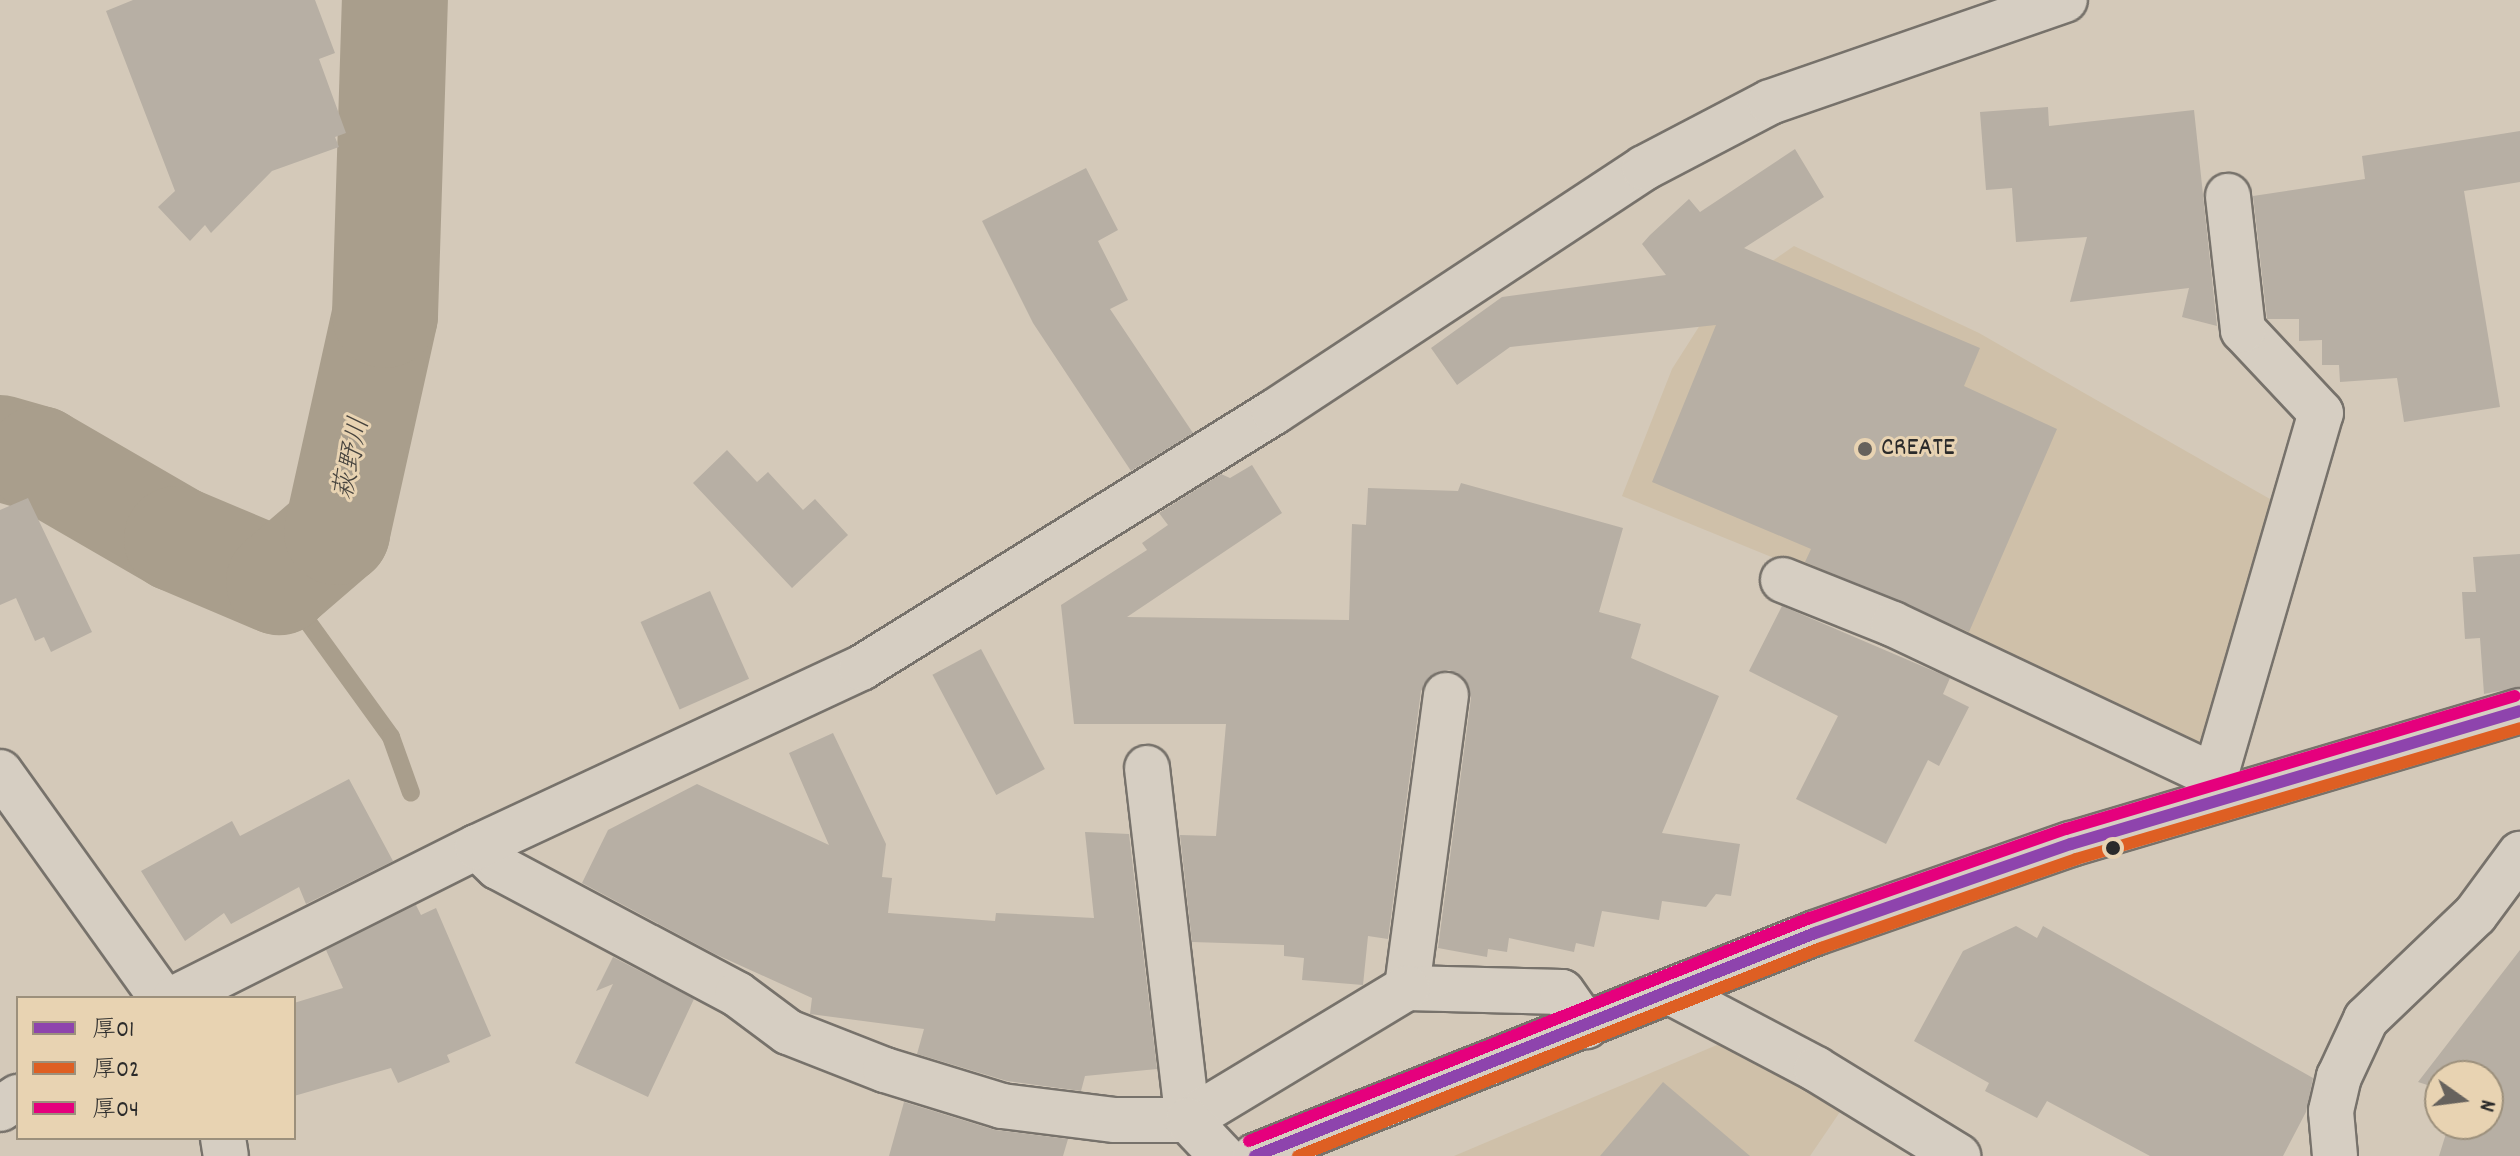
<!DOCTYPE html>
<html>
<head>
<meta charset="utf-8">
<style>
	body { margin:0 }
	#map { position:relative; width:2520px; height:1156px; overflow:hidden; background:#d4c9b9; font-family:Dekko,"Klee One",sans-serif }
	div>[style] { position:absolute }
	.built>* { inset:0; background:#cfc0a9 }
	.stream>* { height:18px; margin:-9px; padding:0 9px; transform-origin:9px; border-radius:9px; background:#a99e8c }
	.river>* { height:106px; margin:-53px; padding:0 53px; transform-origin:53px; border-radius:53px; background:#a99e8c }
	.building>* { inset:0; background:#b7afa4; transform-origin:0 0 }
	.roads { filter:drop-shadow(2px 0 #77726b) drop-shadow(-2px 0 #77726b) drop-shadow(0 2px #77726b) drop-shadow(0 -2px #77726b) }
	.minor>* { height:44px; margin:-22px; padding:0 22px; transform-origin:22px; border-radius:22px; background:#d6cec2 }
	.highway>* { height:44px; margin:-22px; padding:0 22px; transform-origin:22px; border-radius:22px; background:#d6cec2 }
	.bus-1>* { height:12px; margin:-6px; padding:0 6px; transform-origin:6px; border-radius:6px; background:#8e44ad }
	.bus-2>* { height:12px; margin:-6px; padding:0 6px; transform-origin:6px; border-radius:6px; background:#de5f23 }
	.bus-3>* { height:12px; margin:-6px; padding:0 6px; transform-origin:6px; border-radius:6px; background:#e5007d }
	.dots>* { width:22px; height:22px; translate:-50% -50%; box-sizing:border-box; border:4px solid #e8d3b2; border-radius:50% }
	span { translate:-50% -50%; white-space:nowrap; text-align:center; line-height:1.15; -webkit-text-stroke:6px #e8d3b2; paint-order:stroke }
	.poi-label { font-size:26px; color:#2b2b2b }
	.left { translate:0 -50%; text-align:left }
	.water-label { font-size:28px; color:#46433e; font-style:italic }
	.legend { position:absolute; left:16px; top:996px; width:280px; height:144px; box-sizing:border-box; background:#e8d3b2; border:2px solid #9c907c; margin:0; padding:10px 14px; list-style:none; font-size:24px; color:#2b2b2b }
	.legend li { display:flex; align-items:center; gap:16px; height:40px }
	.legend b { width:40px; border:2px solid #9c907c }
	.north { position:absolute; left:2424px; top:1060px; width:80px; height:80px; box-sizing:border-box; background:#e8d3b2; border:2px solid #9c907c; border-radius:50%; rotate:104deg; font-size:22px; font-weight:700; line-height:32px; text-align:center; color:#2b2b2b }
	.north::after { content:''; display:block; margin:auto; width:28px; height:36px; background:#66625d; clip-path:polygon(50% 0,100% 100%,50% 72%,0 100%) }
</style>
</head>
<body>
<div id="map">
	<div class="built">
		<div style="clip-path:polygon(1794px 246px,1979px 333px,2277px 503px,2208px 756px,1953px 631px,1622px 496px,1672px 369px,1716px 300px)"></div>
		<div style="clip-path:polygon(1724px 1042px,1846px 1103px,1810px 1156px,1454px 1156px)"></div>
	</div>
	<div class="stream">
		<div style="left:279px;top:582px;width:191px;rotate:54.1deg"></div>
		<div style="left:391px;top:737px;width:59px;rotate:70.3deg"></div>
	</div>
	<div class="river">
		<div style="left:0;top:448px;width:41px;rotate:15.8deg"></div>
		<div style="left:39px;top:459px;width:160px;rotate:30.1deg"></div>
		<div style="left:177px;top:539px;width:111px;rotate:22.9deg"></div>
		<div style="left:279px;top:582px;width:77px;rotate:-40.8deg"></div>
		<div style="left:337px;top:532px;width:222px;rotate:-77.5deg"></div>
		<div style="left:385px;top:315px;width:315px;rotate:-88.2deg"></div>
	</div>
	<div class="building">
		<div style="clip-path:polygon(133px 0,315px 0,335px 53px,319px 59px,346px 133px,335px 137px,339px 147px,272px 171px,211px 233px,205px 225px,190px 241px,158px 207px,175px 191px,106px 11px)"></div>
		<div style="clip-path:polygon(2048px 107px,2049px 126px,2194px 110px,2217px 326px,2182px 317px,2189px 288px,2070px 302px,2087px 237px,2016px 242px,2012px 188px,1986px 190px,1980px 112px)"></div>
		<div style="clip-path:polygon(2520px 131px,2520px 182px,2464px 191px,2500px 407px,2404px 422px,2397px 378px,2340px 382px,2339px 365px,2322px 365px,2322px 340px,2299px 341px,2299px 319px,2267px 319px,2253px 196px,2365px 179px,2362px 156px)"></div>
		<div style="clip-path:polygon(1795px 149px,1824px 197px,1744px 248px,1980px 348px,1964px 386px,2057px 429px,1969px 632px,1805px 562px,1811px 549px,1652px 482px,1716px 325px,1510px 347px,1457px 385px,1431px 348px,1502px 297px,1666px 275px,1642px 244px,1650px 235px,1689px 199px,1700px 212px)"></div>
		<div style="clip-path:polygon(1086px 168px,1118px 230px,1098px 241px,1128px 300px,1110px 309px,1193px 433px,1131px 471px,1033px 323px,982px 221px)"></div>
		<div style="clip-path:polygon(727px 450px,757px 482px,768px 472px,803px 510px,815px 499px,848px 535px,792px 588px,693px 483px)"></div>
		<div style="clip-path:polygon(1252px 465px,1282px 513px,1127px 617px,1349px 620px,1352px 524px,1366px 525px,1368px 488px,1458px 491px,1461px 483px,1623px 528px,1599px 612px,1641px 624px,1631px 658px,1719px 696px,1662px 833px,1740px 844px,1731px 896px,1716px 894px,1706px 907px,1662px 901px,1659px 920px,1602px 911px,1594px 947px,1576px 943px,1574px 952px,1509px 938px,1507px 952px,1488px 949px,1487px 957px,1438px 948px,1471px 698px,1462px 676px,1449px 670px,1436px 672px,1421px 691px,1388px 939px,1368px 936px,1363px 985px,1302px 980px,1304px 958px,1284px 956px,1284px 945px,1192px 942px,1180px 835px,1216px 836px,1226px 724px,1074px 724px,1061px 605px,1147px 550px,1142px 543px,1168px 525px,1159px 513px,1221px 474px,1230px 478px)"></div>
		<div style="clip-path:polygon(28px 498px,92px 632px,51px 652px,44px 637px,35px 641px,16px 598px,0 605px,0 510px)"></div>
		<div style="clip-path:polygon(2520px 554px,2520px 687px,2484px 694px,2480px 638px,2465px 639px,2462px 592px,2476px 592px,2473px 557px)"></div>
		<div style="left:710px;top:591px;width:96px;height:76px;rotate:66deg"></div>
		<div style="clip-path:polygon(1782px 606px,1950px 678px,1943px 694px,1969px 707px,1939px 766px,1928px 760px,1886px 844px,1796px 799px,1838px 716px,1749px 671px)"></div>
		<div style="left:981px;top:649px;width:136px;height:55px;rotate:62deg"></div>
		<div style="clip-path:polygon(833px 733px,886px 844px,882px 877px,892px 878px,888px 913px,995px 921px,996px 913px,1094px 918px,1085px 832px,1129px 834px,1157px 1069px,1085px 1076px,1081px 1091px,1007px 1081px,917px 1054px,924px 1029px,810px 1014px,812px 998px,715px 954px,582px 883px,608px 830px,697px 784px,829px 845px,789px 753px)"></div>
		<div style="clip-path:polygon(349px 779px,393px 861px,306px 904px,299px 887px,231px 924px,224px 913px,185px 941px,141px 871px,232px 821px,240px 836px)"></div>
		<div style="clip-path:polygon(416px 905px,421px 915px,436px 908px,491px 1036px,447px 1055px,450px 1062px,398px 1083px,391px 1068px,294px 1096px,294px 1003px,343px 988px,326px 950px)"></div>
		<div style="clip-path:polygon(2016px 926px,2037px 938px,2043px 926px,2313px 1078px,2306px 1112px,2283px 1156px,2150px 1156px,2047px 1101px,2037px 1118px,1985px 1091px,1989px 1083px,1914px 1041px,1963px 951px)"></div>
		<div style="clip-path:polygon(2520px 950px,2520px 1156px,2439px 1156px,2449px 1124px,2488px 1124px,2488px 1076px,2440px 1076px,2440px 1089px,2418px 1082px)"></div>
		<div style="clip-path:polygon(613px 957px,694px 999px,648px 1097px,575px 1063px,613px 984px,596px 991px)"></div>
		<div style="clip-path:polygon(1663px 1082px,1750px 1156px,1600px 1156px)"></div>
		<div style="clip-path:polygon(904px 1102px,995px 1130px,1068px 1139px,1063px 1156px,889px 1156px)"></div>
	</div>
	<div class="roads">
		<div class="minor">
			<div style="left:1783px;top:580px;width:118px;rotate:21.8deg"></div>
			<div style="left:1893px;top:624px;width:356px;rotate:25.3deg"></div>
			<div style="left:1446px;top:695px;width:296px;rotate:97.6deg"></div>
			<div style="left:1407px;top:988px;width:155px;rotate:1.5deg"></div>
			<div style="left:1562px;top:992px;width:42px;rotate:54.8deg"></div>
			<div style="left:1147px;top:768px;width:354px;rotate:83.4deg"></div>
			<div style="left:1188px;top:1120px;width:256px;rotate:-31.1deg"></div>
			<div style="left:0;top:772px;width:278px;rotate:54.4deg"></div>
			<div style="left:2208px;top:801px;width:404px;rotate:-73.8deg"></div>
			<div style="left:2321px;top:413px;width:114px;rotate:-133.2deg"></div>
			<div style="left:2243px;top:330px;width:135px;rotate:-96.4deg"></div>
			<div style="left:477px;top:847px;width:29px;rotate:44deg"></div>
			<div style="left:498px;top:867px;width:271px;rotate:28deg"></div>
			<div style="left:737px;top:994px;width:64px;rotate:36.7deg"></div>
			<div style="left:788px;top:1032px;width:104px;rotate:21.4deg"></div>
			<div style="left:885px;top:1070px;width:122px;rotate:17.1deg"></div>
			<div style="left:1002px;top:1106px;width:114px;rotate:7.1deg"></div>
			<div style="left:1115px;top:1120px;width:73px"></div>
			<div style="left:1188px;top:1120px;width:50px;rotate:46.6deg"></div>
			<div style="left:1672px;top:993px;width:163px;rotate:27.8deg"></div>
			<div style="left:1816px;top:1069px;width:167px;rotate:31.5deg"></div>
			<div style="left:175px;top:998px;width:338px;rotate:-26.6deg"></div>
			<div style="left:477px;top:847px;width:424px;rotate:-25deg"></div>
			<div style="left:861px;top:668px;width:486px;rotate:-31.8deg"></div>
			<div style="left:1274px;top:412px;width:443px;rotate:-33.4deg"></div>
			<div style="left:1644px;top:168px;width:142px;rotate:-27.6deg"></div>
			<div style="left:1770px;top:102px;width:312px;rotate:-19.1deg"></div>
			<div style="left:0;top:1109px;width:22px;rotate:-34deg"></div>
			<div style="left:223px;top:1138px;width:18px;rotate:81deg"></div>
			<div style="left:2335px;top:1156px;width:45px;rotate:-95.1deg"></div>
			<div style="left:2331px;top:1111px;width:35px;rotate:-77deg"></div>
			<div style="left:2339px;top:1077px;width:64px;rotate:-65deg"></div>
			<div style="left:2366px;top:1019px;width:151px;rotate:-43.7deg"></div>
			<div style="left:2475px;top:915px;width:76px;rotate:-53.6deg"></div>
		</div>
		<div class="highway">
			<div style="left:1255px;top:1156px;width:603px;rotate:-21.71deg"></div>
			<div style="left:1815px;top:933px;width:271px;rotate:-19.2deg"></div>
			<div style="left:2071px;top:844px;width:468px;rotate:-16.5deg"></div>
		</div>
	</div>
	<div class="bus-1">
		<div style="left:1255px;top:1156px;width:603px;rotate:-21.71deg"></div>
		<div style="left:1815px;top:933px;width:271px;rotate:-19.2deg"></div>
		<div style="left:2071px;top:844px;width:468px;rotate:-16.5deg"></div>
	</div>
	<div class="bus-2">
		<div style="left:1298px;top:1156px;width:563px;rotate:-21.69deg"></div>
		<div style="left:1821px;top:948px;width:270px;rotate:-19.2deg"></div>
		<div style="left:2076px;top:859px;width:463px;rotate:-16.4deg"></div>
	</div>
	<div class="bus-3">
		<div style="left:1249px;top:1141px;width:604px;rotate:-21.68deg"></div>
		<div style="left:1810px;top:918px;width:271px;rotate:-19.2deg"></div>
		<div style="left:2066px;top:829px;width:468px;rotate:-16.5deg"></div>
	</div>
	<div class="dots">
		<div style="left:1865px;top:449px;background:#66625d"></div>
		<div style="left:2113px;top:848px;background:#2b2b2b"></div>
	</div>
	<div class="poi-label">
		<span class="left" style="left:1881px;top:449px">CREATE</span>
	</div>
	<div class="water-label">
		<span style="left:354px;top:459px;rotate:-78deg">萩野川</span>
	</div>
	<ul class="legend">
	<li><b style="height:10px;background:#8e44ad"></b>厚01</li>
	<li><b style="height:10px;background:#de5f23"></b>厚02</li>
	<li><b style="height:10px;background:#e5007d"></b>厚04</li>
	</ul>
	<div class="north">N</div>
</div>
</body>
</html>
